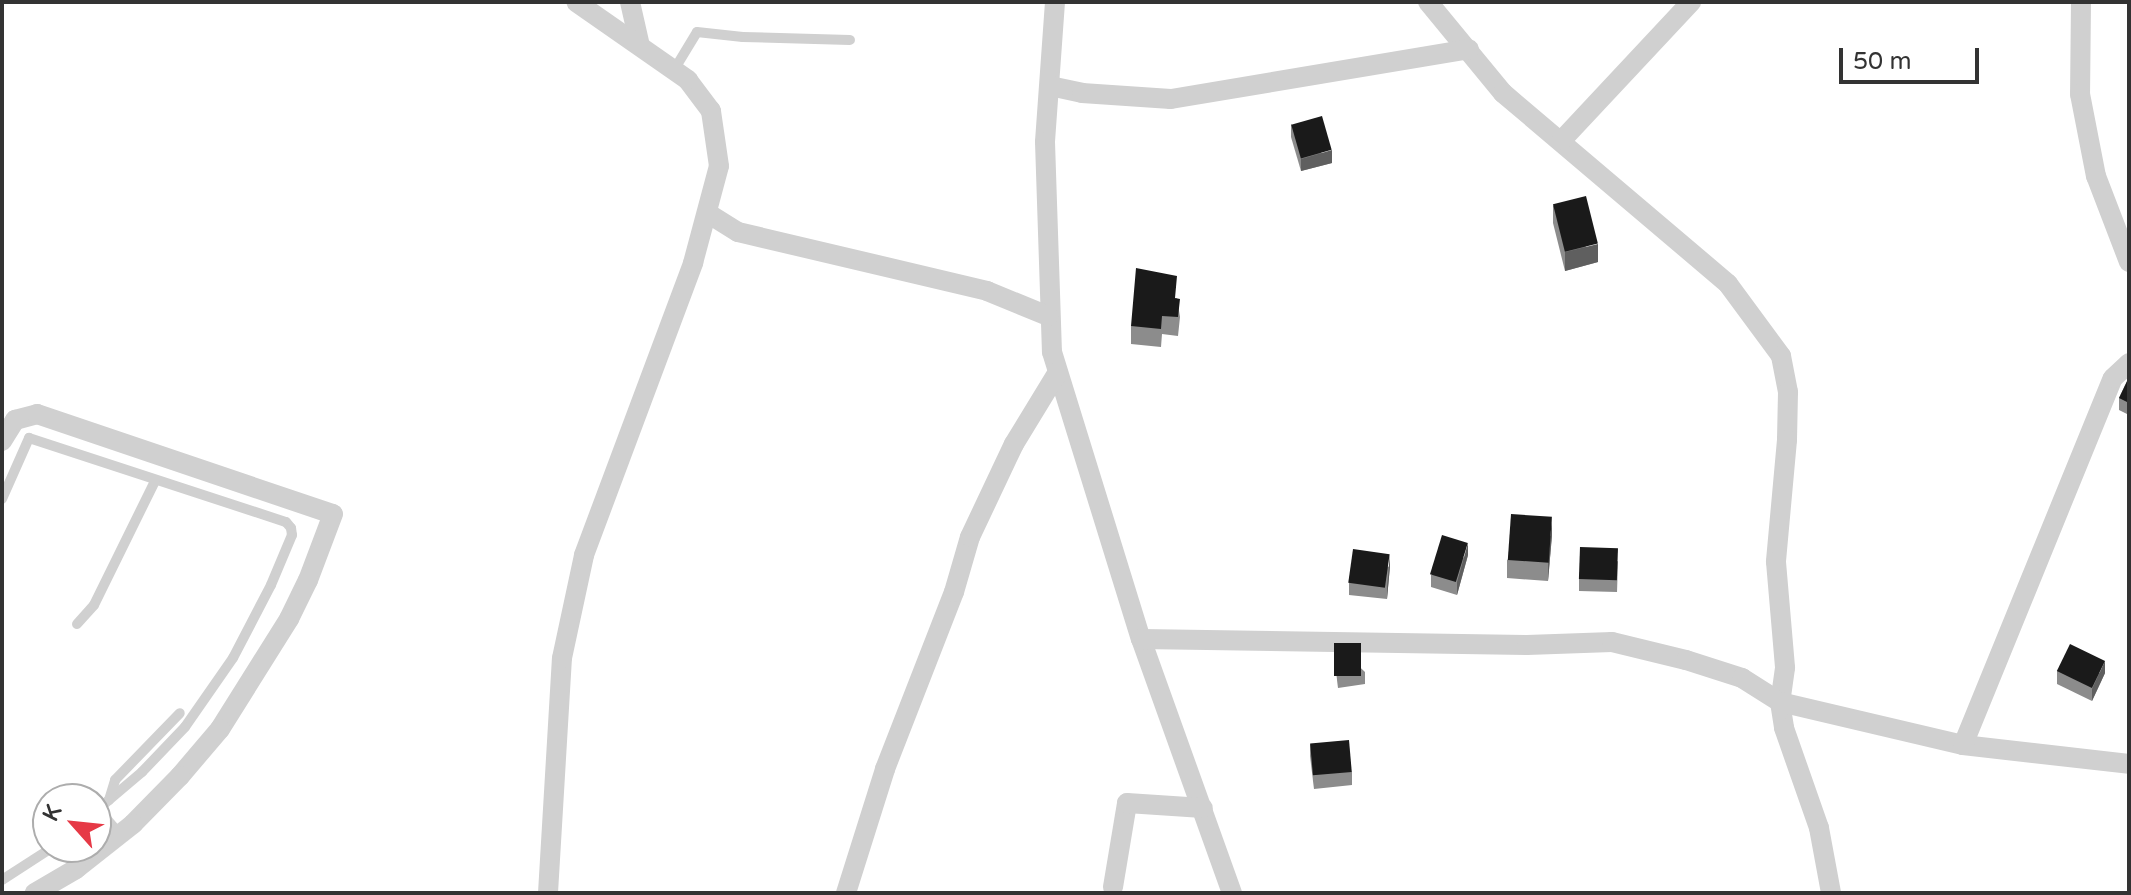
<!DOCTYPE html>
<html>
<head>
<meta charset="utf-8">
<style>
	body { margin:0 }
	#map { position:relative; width:2131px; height:895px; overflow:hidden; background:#fff; font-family:"Varela Round",sans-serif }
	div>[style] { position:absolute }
	.service>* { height:10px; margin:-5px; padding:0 5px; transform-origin:5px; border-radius:5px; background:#d0d0d0 }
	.minor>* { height:20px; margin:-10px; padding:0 10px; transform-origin:10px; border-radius:10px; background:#d0d0d0 }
	.wall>* { inset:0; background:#8c8c8c }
	.shaded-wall>* { inset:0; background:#5f5f5f }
	.building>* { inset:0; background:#1a1a1a; transform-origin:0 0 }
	span { translate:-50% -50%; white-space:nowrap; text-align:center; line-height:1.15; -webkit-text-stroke:8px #fff; paint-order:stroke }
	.frame { position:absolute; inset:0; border:4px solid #333; pointer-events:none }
	.north { position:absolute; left:32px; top:783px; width:80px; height:80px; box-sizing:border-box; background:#fff; border:2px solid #adadad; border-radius:50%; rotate:297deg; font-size:22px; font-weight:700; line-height:32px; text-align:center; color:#333 }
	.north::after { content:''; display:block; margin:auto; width:28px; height:36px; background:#e63946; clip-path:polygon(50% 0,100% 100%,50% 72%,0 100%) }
	.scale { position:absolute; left:1839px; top:48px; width:140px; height:36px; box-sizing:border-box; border:4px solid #333; border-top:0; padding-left:10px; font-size:24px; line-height:28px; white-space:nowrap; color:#333; -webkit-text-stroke:6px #fff; paint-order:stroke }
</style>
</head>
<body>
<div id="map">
	<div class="service">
		<div style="left:674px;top:70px;width:44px;rotate:-58.8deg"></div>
		<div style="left:697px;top:32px;width:46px;rotate:6.2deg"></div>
		<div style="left:743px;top:37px;width:107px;rotate:1.6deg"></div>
		<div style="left:2px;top:499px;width:67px;rotate:-66.1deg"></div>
		<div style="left:29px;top:438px;width:270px;rotate:18.1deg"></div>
		<div style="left:286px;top:522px;width:8px;rotate:50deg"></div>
		<div style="left:291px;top:528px;width:7px;rotate:82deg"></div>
		<div style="left:292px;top:535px;width:54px;rotate:112.8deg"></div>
		<div style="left:271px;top:585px;width:82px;rotate:117.5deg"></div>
		<div style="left:233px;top:658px;width:84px;rotate:124.8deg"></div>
		<div style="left:185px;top:727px;width:62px;rotate:133.7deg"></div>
		<div style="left:142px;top:772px;width:60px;rotate:139.7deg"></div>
		<div style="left:77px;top:624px;width:25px;rotate:-48deg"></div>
		<div style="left:94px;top:605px;width:138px;rotate:-63.8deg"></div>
		<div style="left:109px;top:800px;width:21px;rotate:-73deg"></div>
		<div style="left:115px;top:780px;width:93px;rotate:-45.9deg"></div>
		<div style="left:98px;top:809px;width:33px;rotate:49deg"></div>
		<div style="left:2px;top:880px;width:61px;rotate:-32.9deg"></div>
	</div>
	<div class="minor">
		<div style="left:630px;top:2px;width:45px;rotate:77.2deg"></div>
		<div style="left:1055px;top:2px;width:140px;rotate:94.1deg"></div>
		<div style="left:1045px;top:142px;width:210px;rotate:88.1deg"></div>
		<div style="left:1052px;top:352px;width:300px;rotate:72.8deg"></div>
		<div style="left:1141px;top:639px;width:270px;rotate:70.3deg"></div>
		<div style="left:1428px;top:2px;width:118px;rotate:50.5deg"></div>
		<div style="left:1503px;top:93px;width:295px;rotate:40.3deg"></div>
		<div style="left:1728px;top:284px;width:89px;rotate:53.6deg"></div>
		<div style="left:1781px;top:356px;width:37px;rotate:79deg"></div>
		<div style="left:1788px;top:392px;width:48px;rotate:91.2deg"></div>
		<div style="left:1787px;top:440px;width:122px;rotate:95.2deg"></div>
		<div style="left:1776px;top:562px;width:106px;rotate:85.1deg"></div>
		<div style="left:1785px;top:668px;width:34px;rotate:98deg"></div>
		<div style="left:1780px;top:702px;width:26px;rotate:81deg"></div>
		<div style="left:1784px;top:728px;width:106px;rotate:70.7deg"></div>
		<div style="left:1819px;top:828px;width:66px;rotate:79.5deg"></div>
		<div style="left:2081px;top:2px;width:92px;rotate:90.6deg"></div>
		<div style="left:2080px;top:94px;width:84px;rotate:79deg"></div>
		<div style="left:2096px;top:176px;width:92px;rotate:69deg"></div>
		<div style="left:1050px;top:86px;width:33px;rotate:12deg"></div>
		<div style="left:1082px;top:93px;width:89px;rotate:3.9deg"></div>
		<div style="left:1171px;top:99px;width:302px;rotate:-9.5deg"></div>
		<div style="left:1562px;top:140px;width:189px;rotate:-46.9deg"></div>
		<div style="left:709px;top:214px;width:34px;rotate:32deg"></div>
		<div style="left:738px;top:232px;width:256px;rotate:13.3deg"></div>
		<div style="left:987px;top:291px;width:66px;rotate:22.3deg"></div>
		<div style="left:2px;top:441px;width:25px;rotate:-58deg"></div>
		<div style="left:15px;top:420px;width:23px;rotate:-15deg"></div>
		<div style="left:37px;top:414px;width:312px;rotate:18.7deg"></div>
		<div style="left:333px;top:514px;width:71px;rotate:110.7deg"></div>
		<div style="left:308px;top:580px;width:43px;rotate:116deg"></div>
		<div style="left:289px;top:619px;width:130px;rotate:122.1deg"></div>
		<div style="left:220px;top:729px;width:62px;rotate:130.4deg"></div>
		<div style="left:180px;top:776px;width:67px;rotate:134.4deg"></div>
		<div style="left:133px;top:824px;width:73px;rotate:141.7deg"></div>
		<div style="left:76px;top:869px;width:48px;rotate:149.7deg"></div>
		<div style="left:1141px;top:639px;width:386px;rotate:0.9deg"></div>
		<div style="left:1527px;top:645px;width:85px;rotate:-2deg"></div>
		<div style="left:1612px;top:642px;width:76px;rotate:13.7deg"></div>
		<div style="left:1686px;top:660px;width:59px;rotate:17.8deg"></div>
		<div style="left:1742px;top:678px;width:45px;rotate:32.3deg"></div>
		<div style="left:1780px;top:702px;width:188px;rotate:13.2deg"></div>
		<div style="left:1963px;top:745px;width:167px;rotate:6.5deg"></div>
		<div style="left:1963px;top:745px;width:396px;rotate:-67.8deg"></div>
		<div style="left:2113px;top:378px;width:22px;rotate:-43deg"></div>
		<div style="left:1113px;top:887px;width:85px;rotate:-80.5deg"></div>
		<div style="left:1127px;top:803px;width:76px;rotate:3.8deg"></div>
		<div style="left:548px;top:893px;width:235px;rotate:-86.6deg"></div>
		<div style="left:562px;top:658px;width:105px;rotate:-77.9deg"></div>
		<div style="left:584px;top:555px;width:312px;rotate:-69.5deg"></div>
		<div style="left:693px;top:263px;width:100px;rotate:-75deg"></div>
		<div style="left:719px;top:166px;width:56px;rotate:-98.3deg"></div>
		<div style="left:711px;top:111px;width:39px;rotate:-127deg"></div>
		<div style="left:688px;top:80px;width:136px;rotate:-145.1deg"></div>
		<div style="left:846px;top:893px;width:130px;rotate:-72.5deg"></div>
		<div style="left:885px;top:769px;width:190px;rotate:-68.7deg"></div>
		<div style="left:954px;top:592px;width:57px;rotate:-73.8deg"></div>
		<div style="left:970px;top:537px;width:103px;rotate:-64.7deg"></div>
		<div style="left:1014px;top:444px;width:84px;rotate:-58.6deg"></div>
	</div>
	<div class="wall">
		<div style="clip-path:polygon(1291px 124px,1332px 163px,1301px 171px,1291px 137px)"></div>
		<div style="clip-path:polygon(1553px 205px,1598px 262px,1565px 271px,1553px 223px)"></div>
		<div style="clip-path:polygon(1177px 298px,1180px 317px,1178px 336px,1162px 334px,1161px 347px,1131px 344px,1131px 326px)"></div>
		<div style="clip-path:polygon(2129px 377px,2129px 415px,2119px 410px,2119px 398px)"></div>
		<div style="clip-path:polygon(1552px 535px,1548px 581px,1507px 578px,1507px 560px)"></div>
		<div style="clip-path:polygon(1468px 555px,1457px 595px,1431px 587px,1431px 575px)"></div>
		<div style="clip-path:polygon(1618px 561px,1617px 592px,1579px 591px,1579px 579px)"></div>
		<div style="clip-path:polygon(1390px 566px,1387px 599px,1349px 595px,1349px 583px)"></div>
		<div style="clip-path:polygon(1334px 643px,1365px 672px,1365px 684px,1338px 688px,1334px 655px)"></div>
		<div style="clip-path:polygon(2057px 671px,2105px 673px,2092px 701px,2057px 684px)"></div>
		<div style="clip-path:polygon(1310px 744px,1352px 772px,1352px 785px,1314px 789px,1310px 756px)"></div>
	</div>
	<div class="shaded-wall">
		<div style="clip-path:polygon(1332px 150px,1332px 163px,1301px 171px,1301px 159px)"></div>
		<div style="clip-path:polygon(1598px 244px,1598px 262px,1565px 271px,1565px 252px)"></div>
		<div style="clip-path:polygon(1552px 517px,1552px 535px,1548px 581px,1548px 563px)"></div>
		<div style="clip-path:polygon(1468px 543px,1468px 555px,1457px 595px,1457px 582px)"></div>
		<div style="clip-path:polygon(1390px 554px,1390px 566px,1387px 599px,1387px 587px)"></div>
		<div style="clip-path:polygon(2105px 661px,2105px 673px,2092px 701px,2092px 689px)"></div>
	</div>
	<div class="building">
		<div style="left:1322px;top:116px;width:35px;height:32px;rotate:74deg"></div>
		<div style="left:1586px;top:196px;width:49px;height:34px;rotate:76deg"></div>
		<div style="clip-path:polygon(1136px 268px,1177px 276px,1175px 298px,1180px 299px,1178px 317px,1162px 316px,1161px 329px,1131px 326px)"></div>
		<div style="clip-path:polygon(2129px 377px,2129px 403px,2119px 398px)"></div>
		<div style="left:1511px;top:514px;width:41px;height:46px;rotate:4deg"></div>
		<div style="left:1442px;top:535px;width:27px;height:41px;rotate:17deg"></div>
		<div style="left:1580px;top:547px;width:38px;height:32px;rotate:2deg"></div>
		<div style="left:1353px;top:549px;width:37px;height:34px;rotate:8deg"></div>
		<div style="left:1334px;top:643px;width:27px;height:33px"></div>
		<div style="left:2070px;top:644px;width:39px;height:30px;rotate:26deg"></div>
		<div style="left:1349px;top:740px;width:32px;height:39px;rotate:85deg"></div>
	</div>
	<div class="frame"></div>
	<div class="north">K</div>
	<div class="scale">50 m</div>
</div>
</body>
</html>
